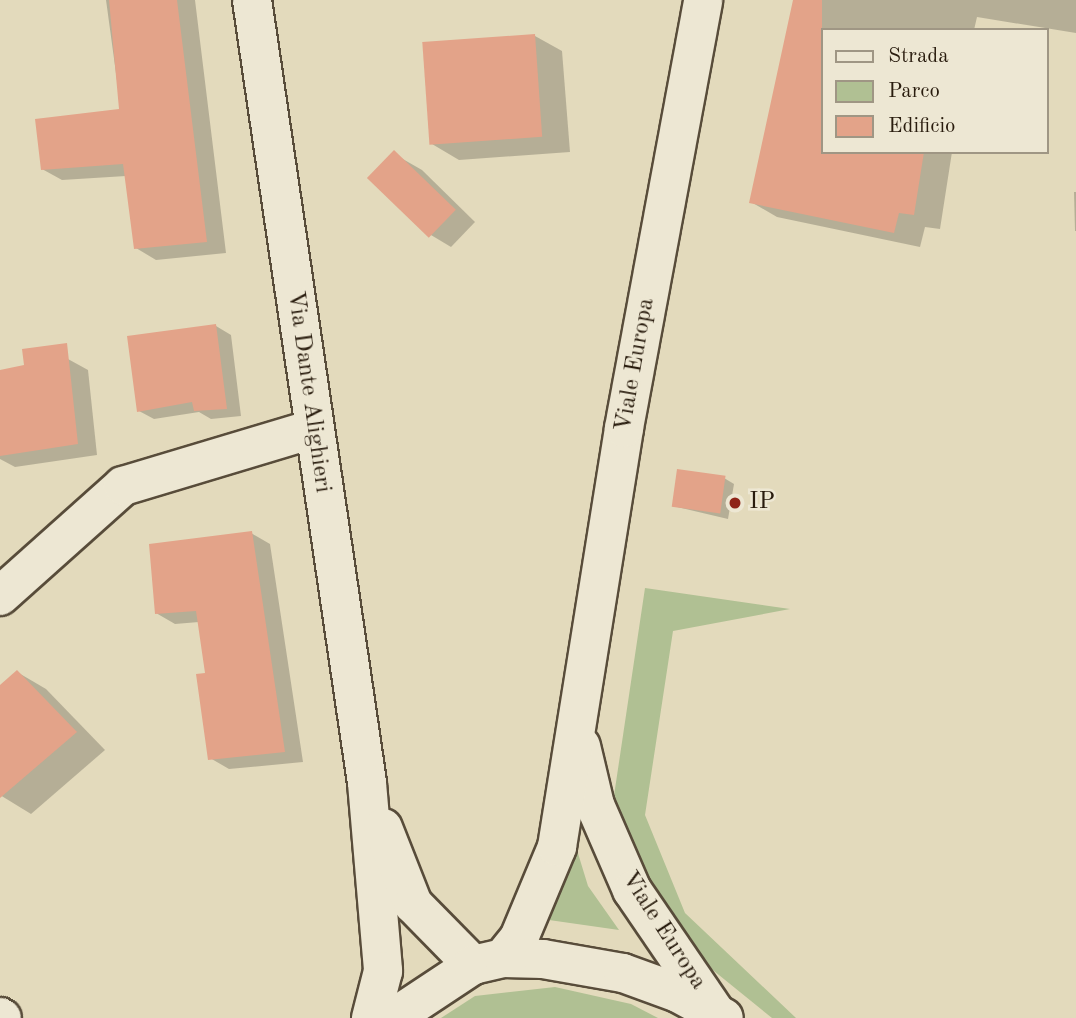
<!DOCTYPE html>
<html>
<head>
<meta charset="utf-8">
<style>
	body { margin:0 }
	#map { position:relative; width:1076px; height:1018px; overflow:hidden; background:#e3dabc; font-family:"Old Standard TT",serif }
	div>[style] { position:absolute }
	.green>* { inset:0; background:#b0c093 }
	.shadow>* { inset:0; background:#0003 }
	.building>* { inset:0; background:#e3a389; transform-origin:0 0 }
	.roads { filter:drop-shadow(2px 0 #584c3a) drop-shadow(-2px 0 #584c3a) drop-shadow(0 2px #584c3a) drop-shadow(0 -2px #584c3a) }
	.minor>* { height:38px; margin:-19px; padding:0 19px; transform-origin:19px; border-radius:19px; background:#ede7d3 }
	.tertiary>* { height:38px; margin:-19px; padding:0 19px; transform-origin:19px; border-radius:19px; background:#ede7d3 }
	.secondary>* { height:38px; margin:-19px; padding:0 19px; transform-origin:19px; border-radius:19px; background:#ede7d3 }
	.dots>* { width:19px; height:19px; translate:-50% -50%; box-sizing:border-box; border:4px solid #ede7d3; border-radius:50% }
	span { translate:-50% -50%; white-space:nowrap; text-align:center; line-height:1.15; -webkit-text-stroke:5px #ede7d3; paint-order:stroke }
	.street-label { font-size:24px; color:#291c0e }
	.poi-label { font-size:24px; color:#291c0e }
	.left { translate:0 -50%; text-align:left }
	.legend { position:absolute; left:821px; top:28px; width:228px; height:126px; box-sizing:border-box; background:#ede7d3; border:2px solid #9f9684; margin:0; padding:9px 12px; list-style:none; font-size:21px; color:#291c0e }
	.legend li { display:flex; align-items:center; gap:14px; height:35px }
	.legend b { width:35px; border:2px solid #9f9684 }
</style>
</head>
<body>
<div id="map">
	<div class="green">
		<div style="clip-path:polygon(645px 588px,790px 609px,673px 631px,645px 815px,685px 913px,796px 1018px,772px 1018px,693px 954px,645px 890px,612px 809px)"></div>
		<div style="clip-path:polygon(573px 837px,588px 886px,619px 930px,549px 920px)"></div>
		<div style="clip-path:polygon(555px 987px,631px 1004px,658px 1018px,441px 1018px,475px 996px)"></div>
	</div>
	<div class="shadow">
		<div style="clip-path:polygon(106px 0,195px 0,226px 253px,156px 260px,136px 248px,126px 176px,62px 180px,42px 169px,121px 110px)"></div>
		<div style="clip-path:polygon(795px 0,1076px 0,1076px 33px,977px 17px,974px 30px,822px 30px,822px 152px,952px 152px,940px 229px,925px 227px,920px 247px,777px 217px,751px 202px)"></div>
		<div style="clip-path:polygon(535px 36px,562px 51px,570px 152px,459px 160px,432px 144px)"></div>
		<div style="clip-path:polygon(401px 158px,422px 170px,475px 222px,451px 247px,431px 235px)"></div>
		<div style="clip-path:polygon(1074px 192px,1076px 192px,1076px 231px,1075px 231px)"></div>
		<div style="clip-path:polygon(216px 326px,231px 335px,241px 416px,211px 419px,199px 412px,154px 419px,139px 411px)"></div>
		<div style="clip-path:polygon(68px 359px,88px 370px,97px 455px,15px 467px,0 459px,0 372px)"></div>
		<div style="clip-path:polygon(724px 478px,734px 484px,728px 519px,673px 506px)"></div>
		<div style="clip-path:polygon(251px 533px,270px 544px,303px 762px,229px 769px,210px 758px,207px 674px,199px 622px,175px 624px,156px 613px)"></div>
		<div style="clip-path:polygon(17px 672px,46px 689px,105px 750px,31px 814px,0 795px,0 688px)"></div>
	</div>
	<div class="building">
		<div style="clip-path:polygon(109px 0,177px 0,207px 242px,134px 249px,123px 164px,41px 170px,35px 119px,119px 109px)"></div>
		<div style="clip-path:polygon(793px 0,822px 0,822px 152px,924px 152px,914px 215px,899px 213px,894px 233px,749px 203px)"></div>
		<div style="left:535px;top:34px;width:103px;height:113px;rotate:86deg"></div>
		<div style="left:394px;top:150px;width:86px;height:39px;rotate:44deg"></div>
		<div style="clip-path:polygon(216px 324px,227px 409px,194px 411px,192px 402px,137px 412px,127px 336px)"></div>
		<div style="clip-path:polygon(67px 343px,78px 444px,0 456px,0 370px,24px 365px,22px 349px)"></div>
		<div style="left:677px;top:469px;width:49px;height:38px;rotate:8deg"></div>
		<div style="clip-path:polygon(252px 531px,285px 752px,208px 760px,196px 674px,205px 673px,196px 611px,155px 614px,149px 544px)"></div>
		<div style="clip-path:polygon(17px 670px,77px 732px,0 798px,0 685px)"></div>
	</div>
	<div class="roads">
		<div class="minor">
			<div style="left:252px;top:0;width:791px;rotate:81.64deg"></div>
			<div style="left:367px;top:783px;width:189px;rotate:85.1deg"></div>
			<div style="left:383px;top:971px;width:49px;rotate:104.3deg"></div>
			<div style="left:0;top:596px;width:165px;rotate:-41.8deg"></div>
			<div style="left:123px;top:486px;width:198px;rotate:-16.7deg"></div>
			<div style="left:383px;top:828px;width:82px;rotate:68.5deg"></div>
			<div style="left:413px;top:904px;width:86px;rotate:45.5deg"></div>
			<div style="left:0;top:1017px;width:2px;rotate:27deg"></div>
		</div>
		<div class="tertiary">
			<div style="left:581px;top:746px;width:61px;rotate:76.7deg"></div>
			<div style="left:595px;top:805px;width:93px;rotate:66.5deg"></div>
			<div style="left:632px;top:890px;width:145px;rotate:55.7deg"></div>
			<div style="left:503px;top:958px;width:26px;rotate:-51deg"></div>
			<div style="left:519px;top:938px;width:99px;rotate:-67.3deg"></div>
			<div style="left:557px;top:847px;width:424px;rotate:-80.9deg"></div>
			<div style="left:624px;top:428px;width:435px;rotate:-79.5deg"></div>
		</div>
		<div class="secondary">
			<div style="left:393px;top:1018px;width:96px;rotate:-33.5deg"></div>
			<div style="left:473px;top:965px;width:31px;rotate:-13deg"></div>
			<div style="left:503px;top:958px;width:40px;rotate:1.4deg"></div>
			<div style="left:543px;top:959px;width:81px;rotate:9.9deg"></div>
			<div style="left:623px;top:973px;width:59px;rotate:20deg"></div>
			<div style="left:678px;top:993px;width:52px;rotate:28.5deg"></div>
		</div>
	</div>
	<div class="dots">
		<div style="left:735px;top:503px;background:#8f2418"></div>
	</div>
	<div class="street-label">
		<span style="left:636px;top:365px;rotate:-80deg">Viale Europa</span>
		<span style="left:308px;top:392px;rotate:82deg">Via Dante Alighieri</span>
		<span style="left:663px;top:931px;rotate:57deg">Viale Europa</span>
	</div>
	<div class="poi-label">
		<span class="left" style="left:749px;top:503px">IP</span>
	</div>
	<ul class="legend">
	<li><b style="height:9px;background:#ede7d3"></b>Strada</li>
	<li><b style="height:19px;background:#b0c093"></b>Parco</li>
	<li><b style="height:19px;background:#e3a389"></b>Edificio</li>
	</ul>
</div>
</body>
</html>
